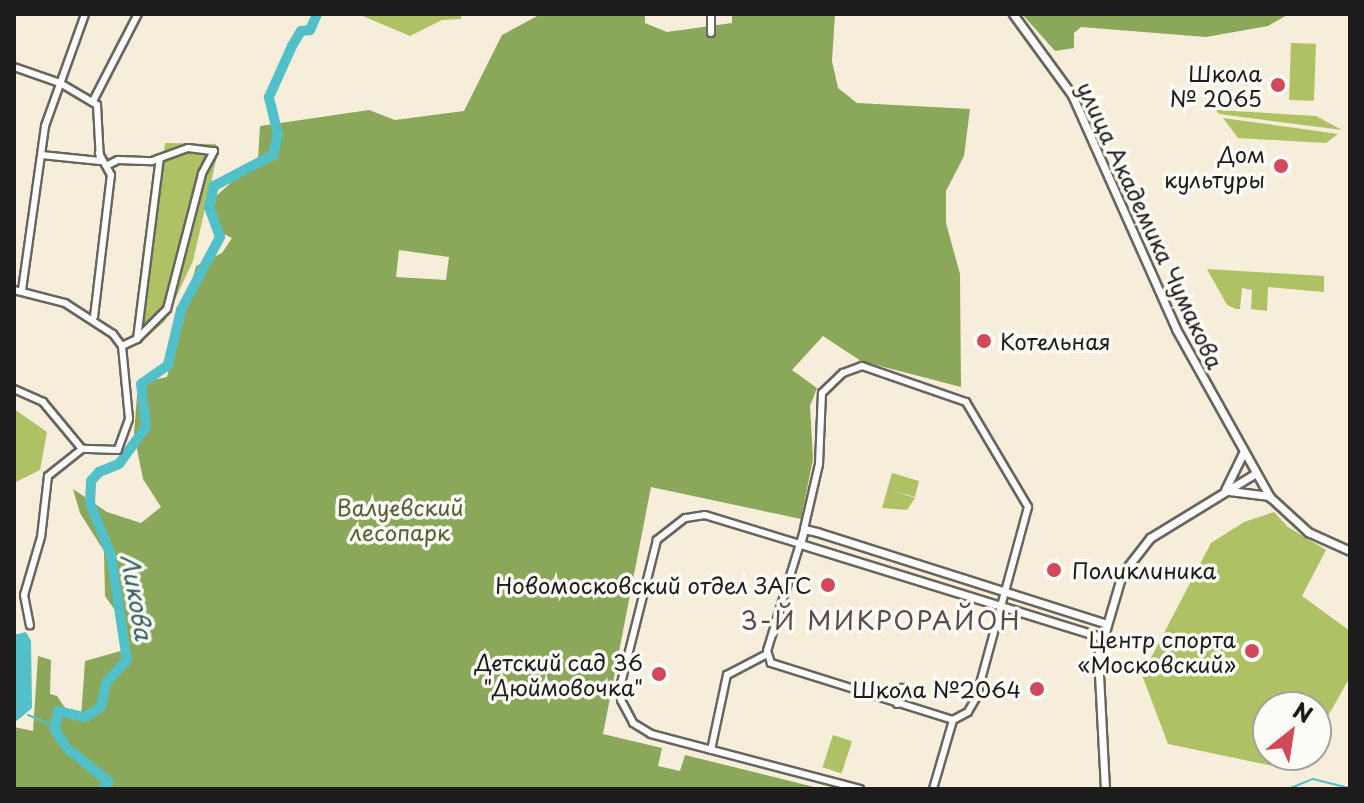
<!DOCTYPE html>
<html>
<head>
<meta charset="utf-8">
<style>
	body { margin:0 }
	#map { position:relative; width:1364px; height:803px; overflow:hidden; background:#f6edda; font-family:"Playpen Sans",sans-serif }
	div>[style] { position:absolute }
	.green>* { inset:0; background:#aec164; transform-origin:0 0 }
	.forest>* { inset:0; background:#8aa75a }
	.water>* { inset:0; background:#52c0c8 }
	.stream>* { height:2px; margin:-1px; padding:0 1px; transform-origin:1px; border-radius:1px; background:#52c0c8 }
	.river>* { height:10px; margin:-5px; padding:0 5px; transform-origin:5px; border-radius:5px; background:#52c0c8 }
	.roads { filter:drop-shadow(2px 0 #68655e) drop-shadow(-2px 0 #68655e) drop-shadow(0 2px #68655e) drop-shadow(0 -2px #68655e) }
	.minor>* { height:6px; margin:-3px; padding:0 3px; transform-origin:3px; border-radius:3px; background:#fff }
	.tertiary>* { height:7px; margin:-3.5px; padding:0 3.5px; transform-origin:3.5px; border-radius:3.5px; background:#fff }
	.dots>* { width:22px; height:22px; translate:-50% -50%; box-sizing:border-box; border:4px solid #fdfcf7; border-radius:50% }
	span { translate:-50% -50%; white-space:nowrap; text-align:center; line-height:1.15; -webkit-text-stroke:7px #fdfcf7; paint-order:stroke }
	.poi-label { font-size:22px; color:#1c1c1c }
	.right { translate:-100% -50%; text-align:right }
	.left { translate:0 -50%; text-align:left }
	.street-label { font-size:22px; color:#1c1c1c }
	.park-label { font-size:22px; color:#565e39 }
	.water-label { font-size:24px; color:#325e61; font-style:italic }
	.quarter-label { font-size:26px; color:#5d4b4a; letter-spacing:2px }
	.frame { position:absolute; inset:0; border:16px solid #1c1c1c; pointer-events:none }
	.north { position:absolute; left:1252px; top:691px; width:80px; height:80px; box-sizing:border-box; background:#fdfcf7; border:2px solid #a3a29f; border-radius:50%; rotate:30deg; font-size:22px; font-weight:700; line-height:32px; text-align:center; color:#1c1c1c }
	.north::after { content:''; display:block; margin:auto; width:28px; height:36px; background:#d1495b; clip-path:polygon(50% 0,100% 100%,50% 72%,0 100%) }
</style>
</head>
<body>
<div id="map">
	<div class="green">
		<div style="clip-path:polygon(358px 14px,461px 14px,461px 19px,442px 20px,410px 36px)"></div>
		<div style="left:1291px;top:43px;width:25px;height:57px;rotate:2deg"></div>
		<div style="clip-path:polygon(1216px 110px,1316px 116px,1342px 130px,1219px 114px)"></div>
		<div style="clip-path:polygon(1223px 118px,1338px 134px,1326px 143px,1238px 138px)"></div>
		<div style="clip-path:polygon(165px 143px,216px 144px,217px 156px,193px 261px,165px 321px,147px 337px,139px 333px)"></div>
		<div style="clip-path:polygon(1207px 269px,1324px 276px,1324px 292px,1268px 287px,1267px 311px,1251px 309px,1252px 290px,1242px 288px,1240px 309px,1236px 309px,1227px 305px)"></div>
		<div style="clip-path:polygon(14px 409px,47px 432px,40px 470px,14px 483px)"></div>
		<div style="clip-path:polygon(892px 473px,919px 481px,915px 497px,890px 490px,915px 498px,907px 510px,882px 508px)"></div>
		<div style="clip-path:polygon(1274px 512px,1288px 527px,1326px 550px,1302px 596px,1350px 631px,1349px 679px,1316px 737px,1316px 707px,1268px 707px,1268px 755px,1306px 755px,1297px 771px,1168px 744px,1142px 675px,1211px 543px,1244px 522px)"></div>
		<div style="left:833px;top:735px;width:20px;height:34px;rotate:18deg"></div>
	</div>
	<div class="forest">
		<div style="clip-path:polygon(evenodd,541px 14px,645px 14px,645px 23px,667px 32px,732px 23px,732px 14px,835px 14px,832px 61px,838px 88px,857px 103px,970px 109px,964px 156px,946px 191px,946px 223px,960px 274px,961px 387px,861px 361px,823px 336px,792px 370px,817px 388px,810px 406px,813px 459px,801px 519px,651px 487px,603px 734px,662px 748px,658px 766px,680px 771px,685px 755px,822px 789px,14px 789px,14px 727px,33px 731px,38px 656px,51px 660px,50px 694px,57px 696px,73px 720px,81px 718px,85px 661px,128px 649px,125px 624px,105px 596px,104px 551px,80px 513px,73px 489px,107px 512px,141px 523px,161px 507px,143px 479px,134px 434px,138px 383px,167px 377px,196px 266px,222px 253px,232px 238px,214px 229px,207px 204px,258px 159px,260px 126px,369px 110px,395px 120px,464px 111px,502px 35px,541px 14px,399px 250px,449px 257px,446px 280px,396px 277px,399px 250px)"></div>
		<div style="clip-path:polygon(1022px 14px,1289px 14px,1268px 26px,1206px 37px,1081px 27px,1074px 33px,1074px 48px,1055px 51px)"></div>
	</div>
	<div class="water">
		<div style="clip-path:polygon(26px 632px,31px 641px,32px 708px,14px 723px,14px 635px)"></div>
	</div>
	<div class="stream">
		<div style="left:28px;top:715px;width:23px;rotate:23deg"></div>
		<div style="left:49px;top:724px;width:11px;rotate:-41deg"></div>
		<div style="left:1288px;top:789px;width:27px;rotate:-22deg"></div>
		<div style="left:1313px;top:779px;width:38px;rotate:14deg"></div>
	</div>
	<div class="river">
		<div style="left:103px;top:789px;width:9px;rotate:-49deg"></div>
		<div style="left:109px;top:782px;width:54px;rotate:-141deg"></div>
		<div style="left:67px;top:748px;width:22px;rotate:-124deg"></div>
		<div style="left:55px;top:730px;width:19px;rotate:-81deg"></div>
		<div style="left:58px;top:711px;width:28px;rotate:13deg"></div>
		<div style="left:85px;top:717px;width:19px;rotate:-32deg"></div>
		<div style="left:101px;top:707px;width:25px;rotate:-78deg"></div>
		<div style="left:106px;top:683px;width:31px;rotate:-48deg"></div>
		<div style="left:127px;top:660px;width:106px;rotate:-98.7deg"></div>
		<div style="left:111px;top:555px;width:56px;rotate:-112deg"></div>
		<div style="left:90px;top:503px;width:22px;rotate:-87deg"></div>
		<div style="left:91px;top:481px;width:12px;rotate:-48deg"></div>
		<div style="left:99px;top:472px;width:22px;rotate:-22deg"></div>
		<div style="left:119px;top:464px;width:46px;rotate:-53.9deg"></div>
		<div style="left:146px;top:427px;width:43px;rotate:-96.6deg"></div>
		<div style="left:141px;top:384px;width:33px;rotate:-35deg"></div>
		<div style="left:168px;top:365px;width:57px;rotate:-76.7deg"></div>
		<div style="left:181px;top:310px;width:83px;rotate:-61.9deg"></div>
		<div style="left:220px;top:237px;width:32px;rotate:-110deg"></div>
		<div style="left:209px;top:207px;width:22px;rotate:-77deg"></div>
		<div style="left:214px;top:186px;width:67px;rotate:-27.7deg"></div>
		<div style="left:273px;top:155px;width:22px;rotate:-77deg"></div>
		<div style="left:278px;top:134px;width:38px;rotate:-104deg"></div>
		<div style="left:269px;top:97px;width:56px;rotate:-65.7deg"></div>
		<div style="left:292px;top:46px;width:17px;rotate:-59deg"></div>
		<div style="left:301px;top:31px;width:9px;rotate:-6deg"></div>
		<div style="left:310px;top:30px;width:17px;rotate:-66deg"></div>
	</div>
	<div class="roads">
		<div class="minor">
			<div style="left:711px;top:14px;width:19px;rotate:90deg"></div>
			<div style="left:14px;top:67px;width:49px;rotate:19.2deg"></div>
			<div style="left:60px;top:83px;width:43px;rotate:30.7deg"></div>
			<div style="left:97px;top:105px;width:56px;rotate:86.9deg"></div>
			<div style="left:100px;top:161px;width:59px;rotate:-174.2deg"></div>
			<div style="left:93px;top:101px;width:98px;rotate:-62.7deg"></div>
			<div style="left:108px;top:165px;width:11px;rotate:-27deg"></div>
			<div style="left:118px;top:160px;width:34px;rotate:2deg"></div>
			<div style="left:152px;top:161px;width:38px;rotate:-20deg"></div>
			<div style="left:188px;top:148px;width:26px;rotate:7deg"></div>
			<div style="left:214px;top:151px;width:26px;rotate:118deg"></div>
			<div style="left:202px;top:174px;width:139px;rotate:104.5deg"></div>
			<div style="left:167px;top:309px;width:42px;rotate:135deg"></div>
			<div style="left:14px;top:290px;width:53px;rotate:14.3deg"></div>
			<div style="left:65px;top:303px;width:57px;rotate:32.9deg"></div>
			<div style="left:113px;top:334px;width:15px;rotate:53deg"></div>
			<div style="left:122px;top:346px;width:73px;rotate:84.5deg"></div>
			<div style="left:129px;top:419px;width:33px;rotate:110deg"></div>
			<div style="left:118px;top:450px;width:36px;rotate:-178deg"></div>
			<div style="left:82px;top:449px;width:43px;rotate:141.5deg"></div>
			<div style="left:48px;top:476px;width:61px;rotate:96.5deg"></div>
			<div style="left:41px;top:537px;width:60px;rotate:106.3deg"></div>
			<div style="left:24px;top:595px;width:31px;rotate:79deg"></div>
			<div style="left:22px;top:290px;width:166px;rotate:-82deg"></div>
			<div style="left:45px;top:126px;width:119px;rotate:-70.3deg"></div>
			<div style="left:94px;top:317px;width:143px;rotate:-83.2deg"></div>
			<div style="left:111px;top:175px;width:25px;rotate:-119deg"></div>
			<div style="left:122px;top:346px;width:17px;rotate:-25deg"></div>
			<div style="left:137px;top:339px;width:182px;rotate:-82.8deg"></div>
			<div style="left:14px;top:389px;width:32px;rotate:24deg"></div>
			<div style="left:43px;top:402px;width:61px;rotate:50.3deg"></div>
			<div style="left:804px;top:529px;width:67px;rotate:-77deg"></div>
			<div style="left:819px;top:464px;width:71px;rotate:-87.6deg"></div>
			<div style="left:822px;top:393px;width:29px;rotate:-44deg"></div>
			<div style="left:843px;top:373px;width:20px;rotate:-20deg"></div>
			<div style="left:862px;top:366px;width:110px;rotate:19.1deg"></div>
			<div style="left:966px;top:402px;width:122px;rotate:59.4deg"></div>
			<div style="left:1028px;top:507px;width:198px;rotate:105.2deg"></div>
			<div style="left:976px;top:698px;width:16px;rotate:120deg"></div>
			<div style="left:968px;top:712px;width:17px;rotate:152deg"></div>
			<div style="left:953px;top:720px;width:191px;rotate:-162.6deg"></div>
			<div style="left:771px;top:663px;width:13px;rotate:-108deg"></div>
			<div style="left:767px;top:651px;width:112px;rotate:-72.9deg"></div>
			<div style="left:800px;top:544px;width:99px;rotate:-163deg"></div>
			<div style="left:705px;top:515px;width:20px;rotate:171deg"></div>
			<div style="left:685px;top:518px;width:36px;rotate:142deg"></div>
			<div style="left:657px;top:540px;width:147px;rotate:104.1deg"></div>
			<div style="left:621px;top:683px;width:17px;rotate:90deg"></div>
			<div style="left:621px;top:700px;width:26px;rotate:62deg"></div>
			<div style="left:633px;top:723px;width:21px;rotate:31deg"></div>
			<div style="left:651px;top:734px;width:216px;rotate:14.7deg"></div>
			<div style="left:897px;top:704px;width:17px;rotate:-73deg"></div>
			<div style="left:711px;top:750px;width:77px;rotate:-78deg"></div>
			<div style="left:727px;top:675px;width:45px;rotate:-27.7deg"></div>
			<div style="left:933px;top:789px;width:72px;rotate:-73.8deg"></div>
		</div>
		<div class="tertiary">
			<div style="left:1013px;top:14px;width:100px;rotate:53.9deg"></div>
			<div style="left:1072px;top:95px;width:256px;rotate:66deg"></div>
			<div style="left:1176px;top:329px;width:193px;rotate:60.8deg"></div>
			<div style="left:1270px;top:497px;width:52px;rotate:42.6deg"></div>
			<div style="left:1308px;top:532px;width:46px;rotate:24.3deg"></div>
			<div style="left:1225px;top:490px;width:43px;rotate:-64deg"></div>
			<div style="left:1229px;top:491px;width:39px;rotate:7deg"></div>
			<div style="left:1101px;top:637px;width:315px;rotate:-162.8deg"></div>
			<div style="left:800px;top:544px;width:16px;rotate:-75deg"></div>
			<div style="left:804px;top:529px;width:13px;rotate:13deg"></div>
			<div style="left:817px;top:532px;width:301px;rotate:17.6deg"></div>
			<div style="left:1105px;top:789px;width:133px;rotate:-93deg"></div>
			<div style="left:1098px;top:656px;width:85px;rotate:-73.7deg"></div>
			<div style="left:1122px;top:574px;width:46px;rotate:-52.1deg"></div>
			<div style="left:1150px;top:538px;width:124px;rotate:-31.5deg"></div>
		</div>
	</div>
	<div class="dots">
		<div style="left:1278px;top:85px;background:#d1495b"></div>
		<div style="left:1281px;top:166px;background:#d1495b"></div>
		<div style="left:984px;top:341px;background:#d1495b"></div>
		<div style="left:1054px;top:570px;background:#d1495b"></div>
		<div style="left:828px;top:585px;background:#d1495b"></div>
		<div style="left:1252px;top:651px;background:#d1495b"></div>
		<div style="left:659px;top:674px;background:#d1495b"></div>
		<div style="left:1037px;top:689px;background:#d1495b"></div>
	</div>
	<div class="poi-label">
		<span class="right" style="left:1262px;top:85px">Школа<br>№ 2065</span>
		<span class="right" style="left:1265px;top:166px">Дом<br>культуры</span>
		<span class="left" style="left:1000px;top:341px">Котельная</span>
		<span class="left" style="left:1072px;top:570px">Поликлиника</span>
		<span class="right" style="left:812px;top:585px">Новомосковский отдел ЗАГС</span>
		<span class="right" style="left:1236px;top:651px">Центр спорта<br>«Московский»</span>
		<span class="right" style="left:643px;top:674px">Детский сад 36<br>"Дюймовочка"</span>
		<span class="right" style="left:1021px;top:689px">Школа №2064</span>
	</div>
	<div class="street-label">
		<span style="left:1151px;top:225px;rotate:65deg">улица Академика Чумакова</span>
	</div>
	<div class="park-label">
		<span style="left:400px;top:519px">Валуевский<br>лесопарк</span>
	</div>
	<div class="water-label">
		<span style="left:137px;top:597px;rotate:80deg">Ликова</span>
	</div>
	<div class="quarter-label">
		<span style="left:881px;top:620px">3-Й МИКРОРАЙОН</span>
	</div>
	<div class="frame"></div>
	<div class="north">N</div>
</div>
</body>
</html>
